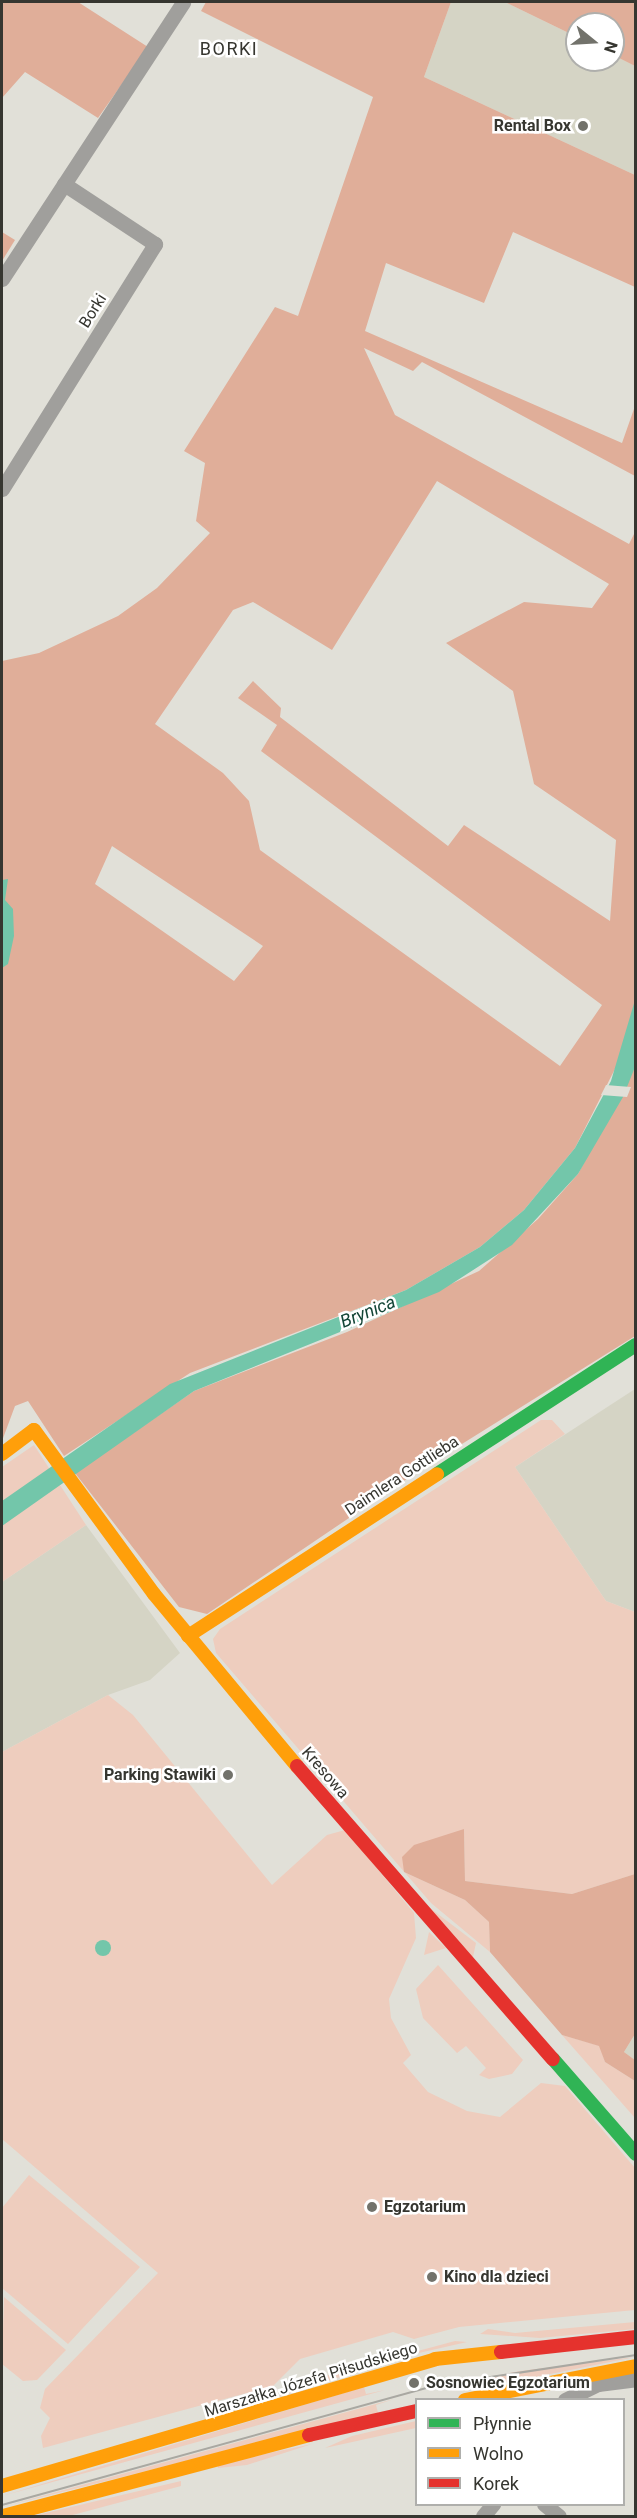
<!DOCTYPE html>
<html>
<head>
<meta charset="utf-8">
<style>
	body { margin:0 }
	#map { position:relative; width:637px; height:2518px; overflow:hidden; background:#e1e0d8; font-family:Roboto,sans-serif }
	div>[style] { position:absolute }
	.built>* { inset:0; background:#d5d4c5 }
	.green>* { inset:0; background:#eecdbe }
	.forest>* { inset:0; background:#e0ae99 }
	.water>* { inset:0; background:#73c6aa }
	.round { border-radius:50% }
	.pier>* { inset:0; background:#e1e0d8 }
	.street>* { height:15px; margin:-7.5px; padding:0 7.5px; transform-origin:7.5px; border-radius:7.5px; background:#a09f9c }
	.fast>* { height:14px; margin:-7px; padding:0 7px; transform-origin:7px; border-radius:7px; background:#30b455 }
	.slow>* { height:14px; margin:-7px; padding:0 7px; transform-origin:7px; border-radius:7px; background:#ff9f0a }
	.jam>* { height:14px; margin:-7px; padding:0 7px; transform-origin:7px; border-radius:7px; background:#e5322d }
	.tram>* { height:1.5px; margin:-0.75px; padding:0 0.75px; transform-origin:0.75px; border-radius:0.75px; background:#a9a8a2 }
	.dots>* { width:16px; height:16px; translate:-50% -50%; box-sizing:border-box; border:3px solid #fff; border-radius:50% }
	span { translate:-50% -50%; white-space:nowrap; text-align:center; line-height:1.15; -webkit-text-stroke:5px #fff; paint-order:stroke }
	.poi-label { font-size:16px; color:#363630; font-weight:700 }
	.right { translate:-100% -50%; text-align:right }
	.left { translate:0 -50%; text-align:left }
	.street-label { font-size:16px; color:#363630 }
	.neighbourhood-label { font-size:18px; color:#363630; letter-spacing:1.5px }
	.water-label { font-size:18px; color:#134536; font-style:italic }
	.frame { position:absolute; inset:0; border:3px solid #363630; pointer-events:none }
	.legend { position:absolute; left:415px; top:2398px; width:210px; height:108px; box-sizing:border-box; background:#fff; border:2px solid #afafac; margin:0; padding:8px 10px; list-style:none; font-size:18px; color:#363630 }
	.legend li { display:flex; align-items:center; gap:12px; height:30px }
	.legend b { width:30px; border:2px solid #afafac }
	.north { position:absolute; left:565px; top:12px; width:60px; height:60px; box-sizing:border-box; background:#fff; border:2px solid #afafac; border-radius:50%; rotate:108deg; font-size:16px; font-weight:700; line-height:24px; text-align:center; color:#363630 }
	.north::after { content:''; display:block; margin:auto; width:21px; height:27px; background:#72726b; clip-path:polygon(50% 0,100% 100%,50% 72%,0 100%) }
</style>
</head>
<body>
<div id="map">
	<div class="built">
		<div style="clip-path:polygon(451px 2px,505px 2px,577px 37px,577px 60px,613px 60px,613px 55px,635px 66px,635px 175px,424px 77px)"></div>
		<div style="clip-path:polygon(635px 1389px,635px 1612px,606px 1601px,515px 1467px)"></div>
		<div style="clip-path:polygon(86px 1525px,180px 1653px,150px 1680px,108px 1695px,2px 1752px,2px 1582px)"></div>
		<div style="clip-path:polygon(635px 2034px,635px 2060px,624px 2052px)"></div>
	</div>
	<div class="green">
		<div style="clip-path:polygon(541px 1420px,552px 1420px,565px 1434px,515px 1467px,606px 1601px,635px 1612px,635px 1874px,572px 1894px,465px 1881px,464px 1829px,404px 1872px,465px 1900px,489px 1922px,490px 1952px,431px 1903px,216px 1653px,213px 1639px,220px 1629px)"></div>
		<div style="clip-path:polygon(34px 1445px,86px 1525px,2px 1582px,2px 1467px)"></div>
		<div style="clip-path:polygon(108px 1695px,133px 1715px,272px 1885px,327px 1835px,345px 1830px,414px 1913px,416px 1938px,389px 1999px,391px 2018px,411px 2055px,403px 2063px,428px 2092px,467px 2111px,500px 2117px,541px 2083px,565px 2086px,635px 2168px,635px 2310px,459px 2327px,414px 2339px,393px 2332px,300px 2359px,273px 2386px,43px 2448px,41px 2436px,50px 2418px,40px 2408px,45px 2389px,158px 2273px,2px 2139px,2px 1752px)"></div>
		<div style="clip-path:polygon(430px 1908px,476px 1943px,473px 1957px)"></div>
		<div style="clip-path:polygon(429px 1932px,446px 1948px,424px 1955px)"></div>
		<div style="clip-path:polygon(438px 1965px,523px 2060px,512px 2074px,489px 2079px,479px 2075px,486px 2068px,466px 2046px,457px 2053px,423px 2018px,416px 1989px)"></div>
		<div style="clip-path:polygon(562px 2035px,600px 2046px,605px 2062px,635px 2081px,635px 2118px)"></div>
		<div style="clip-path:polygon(29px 2175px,140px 2267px,68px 2344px,2px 2288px,2px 2208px)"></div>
		<div style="clip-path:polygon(4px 2297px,66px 2350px,37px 2380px,23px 2381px,2px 2364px)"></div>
		<div style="clip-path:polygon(635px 2322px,635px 2329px,540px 2338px,480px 2334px,488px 2329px,515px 2333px)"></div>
		<div style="clip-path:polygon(455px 2341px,467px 2342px,397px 2358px,403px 2355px)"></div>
		<div style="clip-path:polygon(635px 2357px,475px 2389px,473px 2380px,520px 2371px)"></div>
		<div style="clip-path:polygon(380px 2358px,356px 2372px,278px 2397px,296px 2386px)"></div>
		<div style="clip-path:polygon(364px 2387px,366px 2394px,385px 2390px,2px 2496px)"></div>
		<div style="clip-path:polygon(394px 2399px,376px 2405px,378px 2413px,2px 2507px)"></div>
		<div style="clip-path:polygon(416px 2421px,416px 2428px,325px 2448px,352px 2436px)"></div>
		<div style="clip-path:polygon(312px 2444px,247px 2465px,218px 2468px,218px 2464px)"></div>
		<div style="clip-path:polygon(181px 2481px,181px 2486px,69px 2516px,33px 2516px)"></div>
	</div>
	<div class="forest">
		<div style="clip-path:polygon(2px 2px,78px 2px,148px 47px,98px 118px,25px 72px,2px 98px)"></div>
		<div style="clip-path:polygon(evenodd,206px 2px,451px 2px,424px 77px,635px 175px,635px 287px,513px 232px,484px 303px,386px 263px,365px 331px,622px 443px,635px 406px,635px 476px,422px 362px,413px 371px,364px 348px,395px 415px,629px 544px,635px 532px,636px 1000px,619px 1061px,575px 1148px,524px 1210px,480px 1247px,406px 1290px,190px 1373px,64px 1456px,28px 1401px,15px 1406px,2px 1441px,2px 661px,39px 653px,118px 616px,157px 588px,210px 533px,196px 521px,205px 463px,184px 451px,275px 307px,298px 316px,373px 97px,201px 11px,206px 2px,437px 481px,609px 584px,592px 608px,524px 602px,446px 643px,513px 691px,534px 784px,616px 840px,610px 921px,464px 825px,448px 846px,280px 717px,281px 708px,253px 681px,238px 698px,277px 725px,261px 751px,602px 1005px,560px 1066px,260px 850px,249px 801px,223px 773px,155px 724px,233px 610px,253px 602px,332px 650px,437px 481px,206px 2px,112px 846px,263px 946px,234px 981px,95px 884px,112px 846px)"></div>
		<div style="clip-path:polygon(505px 2px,635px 2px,635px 66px,613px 55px,613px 24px,577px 24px,577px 37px)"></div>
		<div style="clip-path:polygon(2px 232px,15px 240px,2px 261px)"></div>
		<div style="clip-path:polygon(635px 1067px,635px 1336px,417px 1472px,207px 1614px,179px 1607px,75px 1473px,194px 1391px,347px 1332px,479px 1271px,538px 1219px,578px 1174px)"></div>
		<div style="clip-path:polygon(464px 1829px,465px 1881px,572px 1894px,635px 1874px,635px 2034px,624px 2052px,635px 2060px,635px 2081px,605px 2062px,599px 2046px,562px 2035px,490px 1952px,489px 1922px,465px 1900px,404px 1872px,402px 1857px,414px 1845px)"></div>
	</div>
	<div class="water">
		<div style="clip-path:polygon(8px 879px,5px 900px,13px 909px,14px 936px,8px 964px,2px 968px,2px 880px)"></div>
		<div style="clip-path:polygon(635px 1000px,635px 1067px,623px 1097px,578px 1174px,512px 1245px,439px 1292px,194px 1391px,2px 1526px,2px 1501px,170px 1384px,406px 1290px,480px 1247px,524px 1210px,575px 1148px,611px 1081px)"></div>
		<div class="round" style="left:95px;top:1940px;width:16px;height:16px"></div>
	</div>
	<div class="pier">
		<div style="clip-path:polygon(606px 1085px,618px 1086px,631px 1087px,627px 1097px,601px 1095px)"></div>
	</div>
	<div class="street">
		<div style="left:2px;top:279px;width:331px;rotate:-56.8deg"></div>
		<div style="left:2px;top:489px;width:289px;rotate:-58deg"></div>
		<div style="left:155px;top:244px;width:109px;rotate:-146.6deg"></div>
		<div style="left:565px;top:2400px;width:37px;rotate:-26deg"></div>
		<div style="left:598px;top:2384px;width:38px;rotate:-7deg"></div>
		<div style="left:544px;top:2504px;width:19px;rotate:39deg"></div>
		<div style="left:483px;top:2516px;width:16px;rotate:-50deg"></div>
	</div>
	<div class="fast">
		<div style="left:437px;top:1474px;width:237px;rotate:-33deg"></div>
		<div style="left:553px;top:2059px;width:126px;rotate:48.9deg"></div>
	</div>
	<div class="slow">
		<div style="left:2px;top:1454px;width:40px;rotate:-37deg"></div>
		<div style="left:34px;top:1430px;width:203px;rotate:53.8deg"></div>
		<div style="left:154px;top:1594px;width:224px;rotate:50.3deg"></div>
		<div style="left:188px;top:1636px;width:297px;rotate:-33deg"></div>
		<div style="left:465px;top:2400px;width:174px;rotate:-11.2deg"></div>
		<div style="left:2px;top:2486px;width:451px;rotate:-16.3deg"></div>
		<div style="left:435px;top:2359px;width:66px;rotate:-6.1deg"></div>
		<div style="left:3px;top:2516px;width:317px;rotate:-14.8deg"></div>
	</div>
	<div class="jam">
		<div style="left:297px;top:1766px;width:389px;rotate:48.9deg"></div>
		<div style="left:501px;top:2352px;width:136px;rotate:-6.3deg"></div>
		<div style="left:309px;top:2435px;width:110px;rotate:-12.6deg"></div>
	</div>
	<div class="tram">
		<div style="left:2px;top:2505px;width:452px;rotate:-15.4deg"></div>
		<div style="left:438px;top:2385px;width:200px;rotate:-8.6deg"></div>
	</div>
	<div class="dots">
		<div style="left:583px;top:126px;background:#72726b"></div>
		<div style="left:228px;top:1775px;background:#72726b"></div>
		<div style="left:372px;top:2207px;background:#72726b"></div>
		<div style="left:432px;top:2277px;background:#72726b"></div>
		<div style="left:414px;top:2383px;background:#72726b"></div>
	</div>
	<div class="poi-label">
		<span class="right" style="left:571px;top:126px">Rental Box</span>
		<span class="right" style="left:216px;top:1775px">Parking Stawiki</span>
		<span class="left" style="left:384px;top:2207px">Egzotarium</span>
		<span class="left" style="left:444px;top:2277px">Kino dla dzieci</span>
		<span class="left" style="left:426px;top:2383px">Sosnowiec Egzotarium</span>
	</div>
	<div class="street-label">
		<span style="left:93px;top:311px;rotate:-58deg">Borki</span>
		<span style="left:402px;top:1476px;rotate:-33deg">Daimlera Gottlieba</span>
		<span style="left:325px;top:1773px;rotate:49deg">Kresowa</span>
		<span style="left:311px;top:2380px;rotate:-17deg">Marszałka Józefa Piłsudskiego</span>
	</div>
	<div class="neighbourhood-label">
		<span style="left:229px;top:49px">BORKI</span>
	</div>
	<div class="water-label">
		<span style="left:368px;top:1312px;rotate:-22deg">Brynica</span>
	</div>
	<div class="frame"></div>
	<ul class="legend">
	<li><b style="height:8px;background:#30b455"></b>Płynnie</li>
	<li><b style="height:8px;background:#ff9f0a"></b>Wolno</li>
	<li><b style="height:8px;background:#e5322d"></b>Korek</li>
	</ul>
	<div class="north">N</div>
</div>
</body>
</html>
